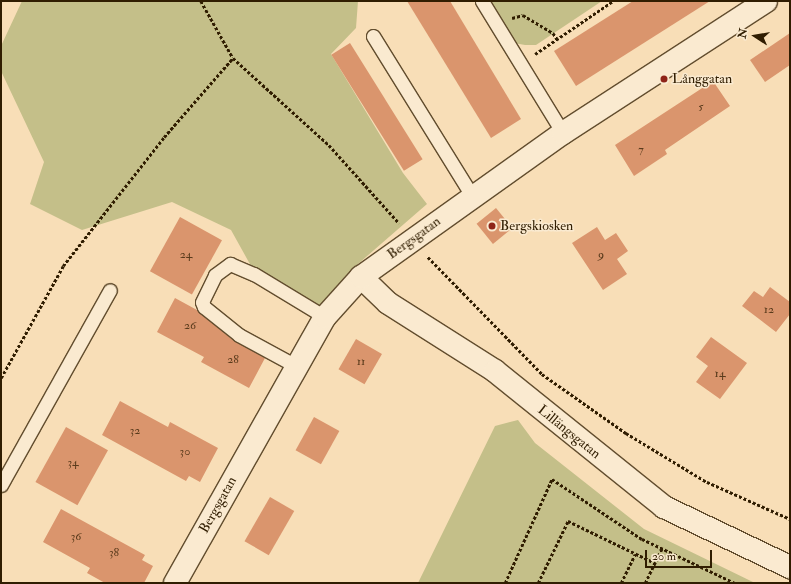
<!DOCTYPE html>
<html>
<head>
<meta charset="utf-8">
<style>
	body { margin:0 }
	#map { position:relative; width:791px; height:584px; overflow:hidden; background:#f8deb7; font-family:"IM FELL Double Pica",serif }
	div>[style] { position:absolute }
	.green>* { inset:0; background:#c4bf89 }
	.building>* { inset:0; background:#da956d; transform-origin:0 0 }
	.path>* { height:2.5px; margin-top:-1.25px; transform-origin:0; background:repeating-linear-gradient(90deg,#301d01 0 3px,transparent 0 5px) }
	.roads { filter:drop-shadow(1px 0 #624d2e) drop-shadow(-1px 0 #624d2e) drop-shadow(0 1px #624d2e) drop-shadow(0 -1px #624d2e) }
	.service>* { height:13px; margin:-6.5px; padding:0 6.5px; transform-origin:6.5px; border-radius:6.5px; background:#faead0 }
	.minor>* { height:22px; margin:-11px; padding:0 11px; transform-origin:11px; border-radius:11px; background:#faead0 }
	.dots>* { width:11px; height:11px; translate:-50% -50%; box-sizing:border-box; border:2px solid #faead0; border-radius:50% }
	span { translate:-50% -50%; white-space:nowrap; text-align:center; line-height:1.15; -webkit-text-stroke:3px #faead0; paint-order:stroke }
	.number-label { font-size:12px; color:#5a3b1c }
	.number-label span { -webkit-text-stroke-width:0 }
	.poi-label { font-size:14px; color:#301d01 }
	.left { translate:0 -50%; text-align:left }
	.street-label { font-size:14px; color:#301d01 }
	.frame { position:absolute; inset:0; border:2px solid #301d01; pointer-events:none }
	.north { position:absolute; left:735px; top:16px; width:40px; height:40px; -webkit-text-stroke:3px #faead0; paint-order:stroke; rotate:282deg; font-size:11px; font-weight:700; line-height:16px; text-align:center; color:#301d01 }
	.north::after { content:''; display:block; margin:auto; width:14px; height:18px; background:#301d01; clip-path:polygon(50% 0,100% 100%,50% 72%,0 100%) }
	.scale { position:absolute; left:645px; top:550px; width:67px; height:18px; box-sizing:border-box; border:2px solid #301d01; border-top:0; padding-left:5px; font-size:12px; line-height:14px; white-space:nowrap; color:#301d01; -webkit-text-stroke:3px #faead0; paint-order:stroke }
</style>
</head>
<body>
<div id="map">
	<div class="green">
		<div style="clip-path:polygon(22px 1px,358px 1px,356px 28px,331px 54px,403px 173px,427px 204px,351px 270px,320px 313px,251px 266px,231px 230px,172px 202px,82px 230px,30px 204px,44px 162px,1px 71px,1px 46px)"></div>
		<div style="clip-path:polygon(485px 1px,602px 1px,536px 45px,525px 45px,514px 43px)"></div>
		<div style="clip-path:polygon(518px 420px,535px 443px,644px 529px,755px 583px,418px 583px,495px 426px)"></div>
	</div>
	<div class="building">
		<div style="clip-path:polygon(407px 1px,450px 1px,521px 119px,491px 138px)"></div>
		<div style="clip-path:polygon(633px 1px,710px 1px,576px 86px,554px 51px)"></div>
		<div style="clip-path:polygon(790px 33px,790px 65px,765px 82px,750px 60px)"></div>
		<div style="left:350px;top:43px;width:137px;height:22px;rotate:58deg"></div>
		<div style="clip-path:polygon(713px 81px,730px 106px,665px 150px,667px 154px,634px 176px,615px 145px)"></div>
		<div style="left:496px;top:208px;width:26px;height:25px;rotate:51deg"></div>
		<div style="left:180px;top:217px;width:48px;height:62px;rotate:29deg"></div>
		<div style="clip-path:polygon(597px 227px,605px 240px,616px 233px,628px 251px,617px 259px,627px 274px,603px 290px,572px 243px)"></div>
		<div style="clip-path:polygon(770px 287px,790px 302px,790px 314px,776px 332px,742px 306px,754px 291px,763px 297px)"></div>
		<div style="clip-path:polygon(175px 298px,197px 310px,234px 341px,265px 358px,249px 388px,201px 362px,204px 357px,157px 332px)"></div>
		<div style="clip-path:polygon(711px 337px,747px 363px,720px 399px,696px 382px,708px 366px,696px 357px)"></div>
		<div style="left:356px;top:339px;width:30px;height:35px;rotate:30deg"></div>
		<div style="clip-path:polygon(120px 401px,168px 427px,170px 422px,218px 448px,200px 482px,189px 476px,186px 481px,102px 435px)"></div>
		<div style="left:314px;top:417px;width:29px;height:38px;rotate:29deg"></div>
		<div style="left:66px;top:427px;width:48px;height:63px;rotate:29deg"></div>
		<div style="left:270px;top:497px;width:28px;height:51px;rotate:30deg"></div>
		<div style="clip-path:polygon(61px 509px,145px 555px,142px 560px,153px 566px,144px 583px,105px 583px,87px 573px,90px 568px,43px 542px)"></div>
	</div>
	<div class="path">
		<div style="left:201px;top:1px;width:65px;rotate:60.7deg"></div>
		<div style="left:233px;top:58px;width:130px;rotate:42.2deg"></div>
		<div style="left:329px;top:145px;width:105px;rotate:48.1deg"></div>
		<div style="left:512px;top:18px;width:11px;rotate:-15deg"></div>
		<div style="left:523px;top:15px;width:35px;rotate:31deg"></div>
		<div style="left:553px;top:33px;width:9px;rotate:54deg"></div>
		<div style="left:535px;top:54px;width:94px;rotate:-34.2deg"></div>
		<div style="left:428px;top:257px;width:163px;rotate:45.7deg"></div>
		<div style="left:542px;top:374px;width:103px;rotate:35.1deg"></div>
		<div style="left:626px;top:433px;width:95px;rotate:31.2deg"></div>
		<div style="left:707px;top:482px;width:91px;rotate:24deg"></div>
		<div style="left:1px;top:378px;width:128px;rotate:-61deg"></div>
		<div style="left:63px;top:266px;width:164px;rotate:-51.9deg"></div>
		<div style="left:164px;top:137px;width:105px;rotate:-48.9deg"></div>
		<div style="left:505px;top:583px;width:114px;rotate:-65.7deg"></div>
		<div style="left:552px;top:479px;width:108px;rotate:33.7deg"></div>
		<div style="left:642px;top:539px;width:103px;rotate:25.3deg"></div>
		<div style="left:538px;top:583px;width:69px;rotate:-64.2deg"></div>
		<div style="left:568px;top:521px;width:97px;rotate:25.8deg"></div>
		<div style="left:621px;top:583px;width:32px;rotate:-64deg"></div>
		<div style="left:645px;top:583px;width:39px;rotate:-64deg"></div>
	</div>
	<div class="roads">
		<div class="service">
			<div style="left:482px;top:1px;width:155px;rotate:58.5deg"></div>
			<div style="left:373px;top:36px;width:190px;rotate:58.2deg"></div>
			<div style="left:296px;top:366px;width:65px;rotate:-151.5deg"></div>
			<div style="left:239px;top:335px;width:45px;rotate:-141.3deg"></div>
			<div style="left:204px;top:307px;width:5px;rotate:-112deg"></div>
			<div style="left:202px;top:302px;width:30px;rotate:-64deg"></div>
			<div style="left:215px;top:275px;width:19px;rotate:-36deg"></div>
			<div style="left:230px;top:264px;width:26px;rotate:23deg"></div>
			<div style="left:254px;top:274px;width:83px;rotate:31.2deg"></div>
			<div style="left:1px;top:485px;width:223px;rotate:-60.8deg"></div>
		</div>
		<div class="minor">
			<div style="left:361px;top:277px;width:37px;rotate:44deg"></div>
			<div style="left:388px;top:303px;width:127px;rotate:32.4deg"></div>
			<div style="left:495px;top:371px;width:217px;rotate:38.8deg"></div>
			<div style="left:664px;top:507px;width:140px;rotate:25.5deg"></div>
			<div style="left:175px;top:583px;width:305px;rotate:-60.6deg"></div>
			<div style="left:325px;top:317px;width:54px;rotate:-48deg"></div>
			<div style="left:361px;top:277px;width:248px;rotate:-35.5deg"></div>
			<div style="left:563px;top:133px;width:242px;rotate:-33deg"></div>
		</div>
	</div>
	<div class="dots">
		<div style="left:664px;top:79px;background:#8f2418"></div>
		<div style="left:492px;top:226px;background:#8f2418"></div>
	</div>
	<div class="number-label">
		<span style="left:701px;top:107px">5</span>
		<span style="left:641px;top:150px">7</span>
		<span style="left:186px;top:255px">24</span>
		<span style="left:601px;top:255px">9</span>
		<span style="left:769px;top:310px">12</span>
		<span style="left:190px;top:326px">26</span>
		<span style="left:233px;top:360px">28</span>
		<span style="left:361px;top:362px">11</span>
		<span style="left:720px;top:374px">14</span>
		<span style="left:135px;top:431px">32</span>
		<span style="left:185px;top:452px">30</span>
		<span style="left:73px;top:463px">34</span>
		<span style="left:76px;top:537px">36</span>
		<span style="left:114px;top:553px">38</span>
	</div>
	<div class="poi-label">
		<span class="left" style="left:672px;top:79px">Långgatan</span>
		<span class="left" style="left:500px;top:226px">Bergskiosken</span>
	</div>
	<div class="street-label">
		<span style="left:414px;top:238px;rotate:-36deg">Bergsgatan</span>
		<span style="left:569px;top:432px;rotate:39deg">Lillängsgatan</span>
		<span style="left:218px;top:505px;rotate:-61deg">Bergsgatan</span>
	</div>
	<div class="frame"></div>
	<div class="north">N</div>
	<div class="scale">20 m</div>
</div>
</body>
</html>
